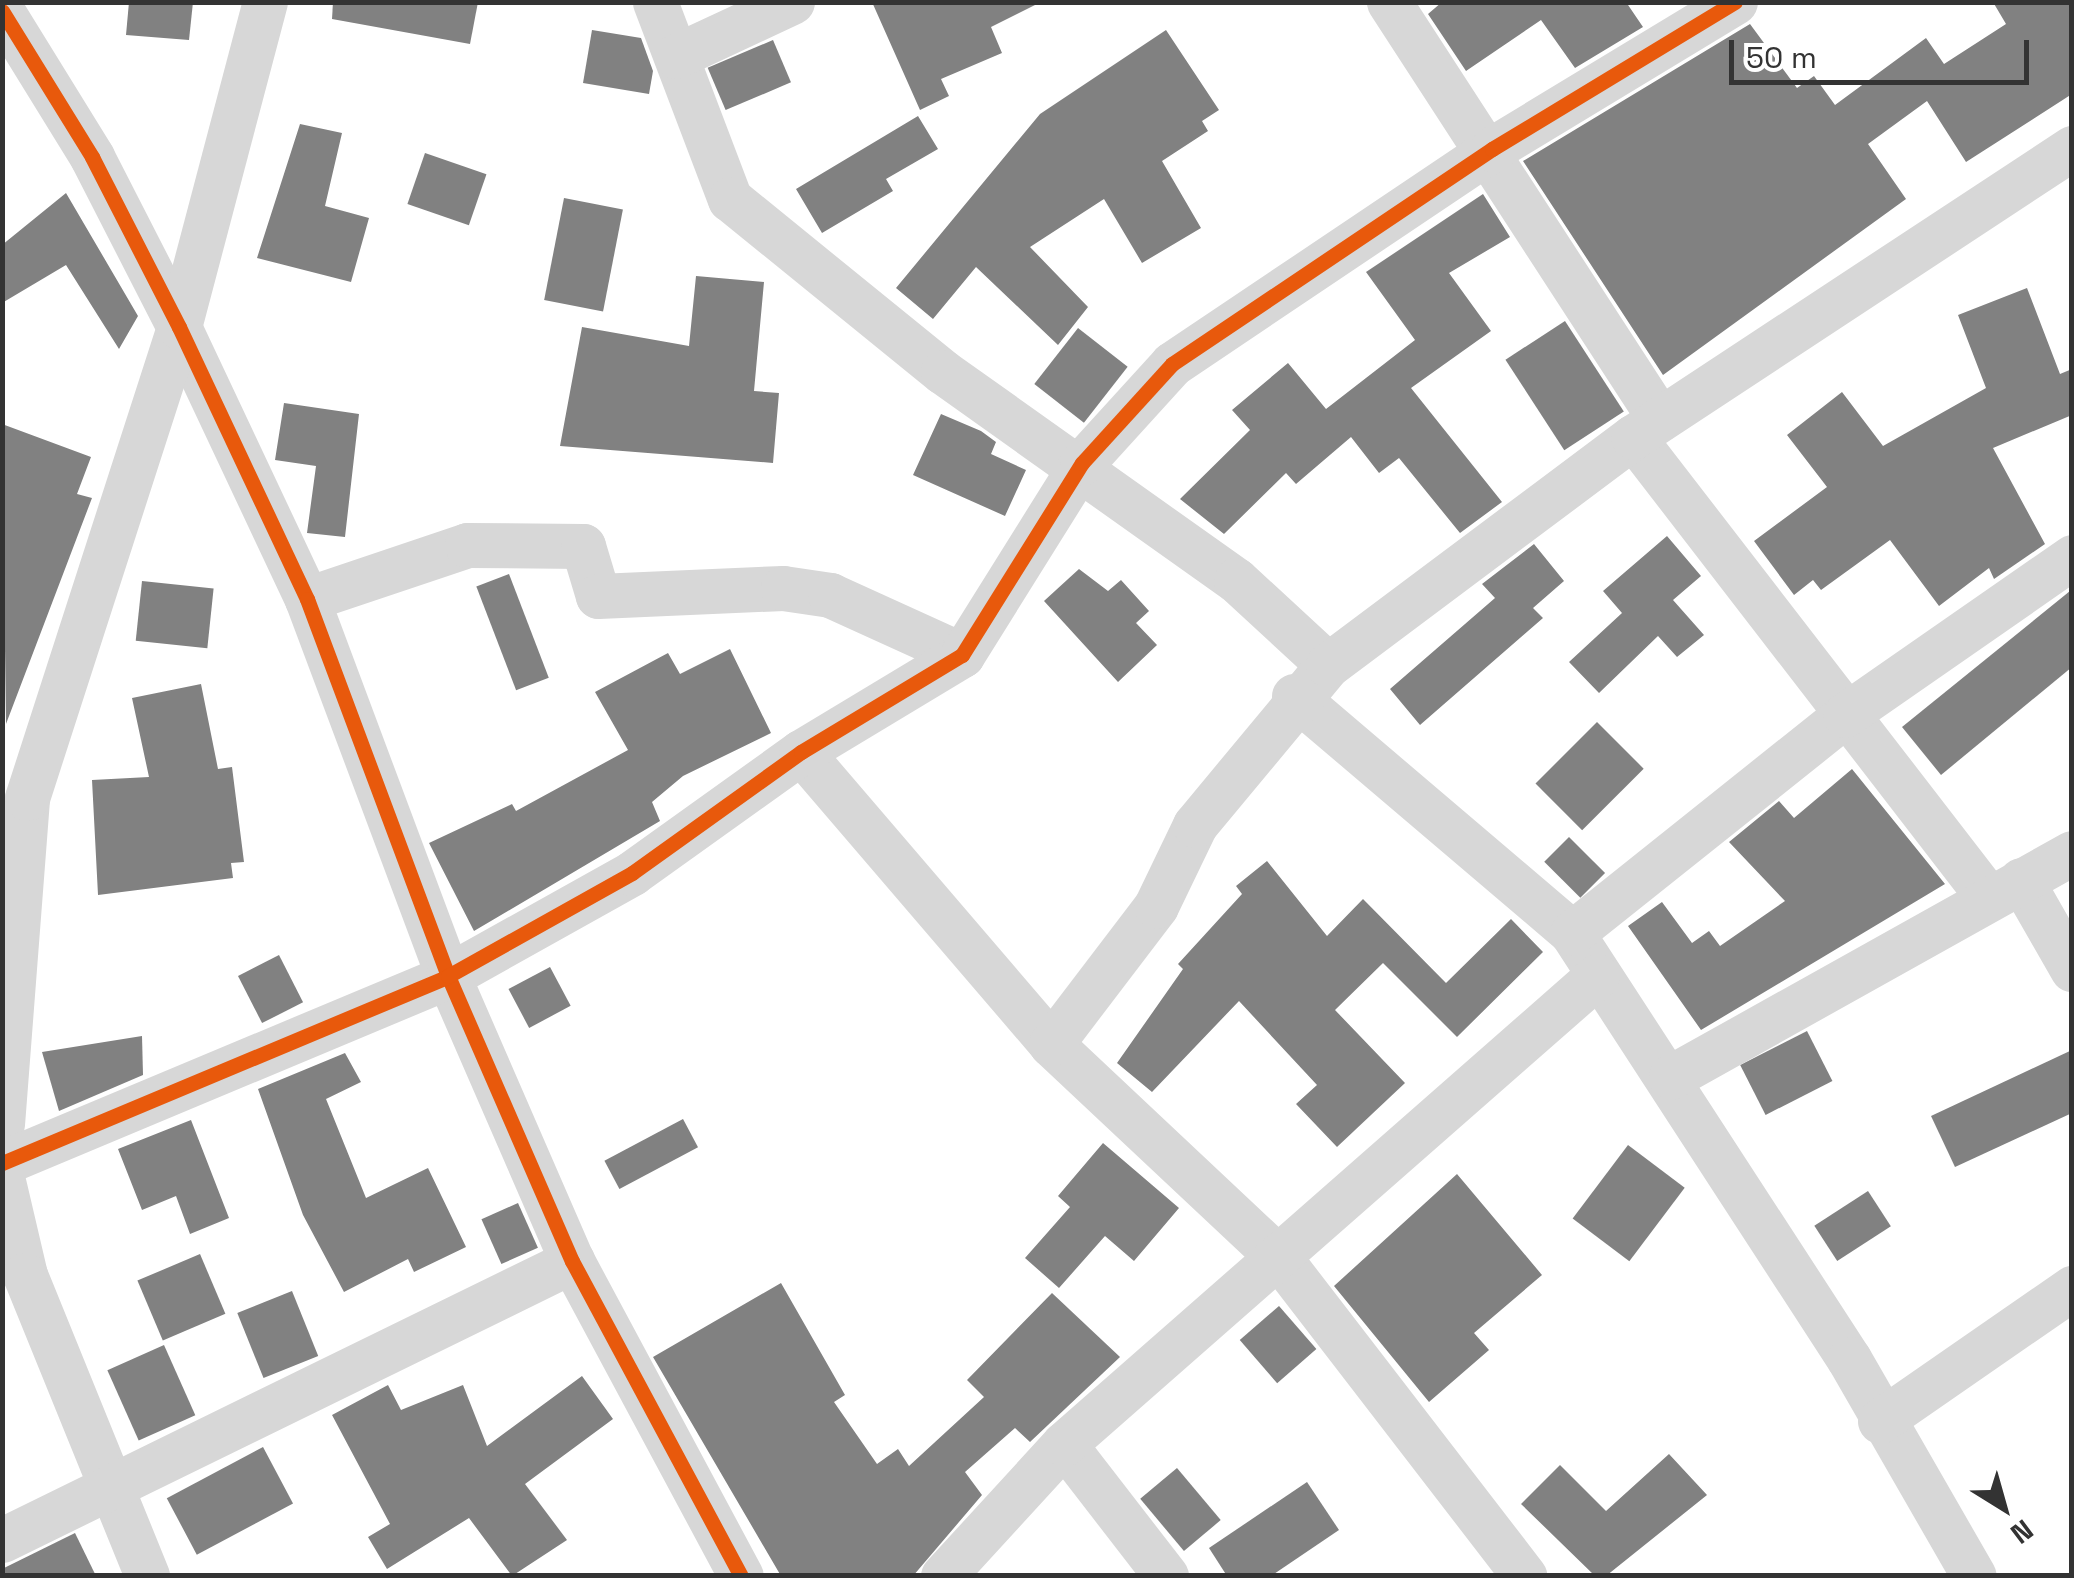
<!DOCTYPE html>
<html>
<head>
<meta charset="utf-8">
<style>
	body { margin:0 }
	#map { position:relative; width:2074px; height:1578px; overflow:hidden; background:#fff; font-family:"Space Grotesk",sans-serif }
	div>[style] { position:absolute }
	.building>* { inset:0; background:#818181; transform-origin:0 0 }
	.minor>* { height:45px; margin:-22.5px; padding:0 22.5px; transform-origin:22.5px; border-radius:22.5px; background:#d7d7d7 }
	.cycleway>* { height:15px; margin:-7.5px; padding:0 7.5px; transform-origin:7.5px; border-radius:7.5px; background:#e8590c }
	span { translate:-50% -50%; white-space:nowrap; text-align:center; line-height:1.15; -webkit-text-stroke:10px #fff; paint-order:stroke }
	.frame { position:absolute; inset:0; border:5px solid #333; pointer-events:none }
	.north { position:absolute; left:1954px; top:1458px; width:100px; height:100px; -webkit-text-stroke:8px #fff; paint-order:stroke; rotate:143deg; font-size:28px; font-weight:700; line-height:40px; text-align:center; color:#333 }
	.north::after { content:''; display:block; margin:auto; width:35px; height:45px; background:#333; clip-path:polygon(50% 0,100% 100%,50% 72%,0 100%) }
	.scale { position:absolute; left:1729px; top:40px; width:300px; height:45px; box-sizing:border-box; border:5px solid #333; border-top:0; padding-left:12px; font-size:30px; line-height:35px; white-space:nowrap; color:#333; -webkit-text-stroke:8px #fff; paint-order:stroke }
</style>
</head>
<body>
<div id="map">
	<div class="building">
		<div style="clip-path:polygon(129px 2px,193px 2px,189px 40px,126px 35px)"></div>
		<div style="clip-path:polygon(333px 2px,478px 2px,470px 44px,332px 19px)"></div>
		<div style="clip-path:polygon(872px 2px,1041px 2px,991px 27px,1002px 53px,941px 79px,949px 96px,920px 110px)"></div>
		<div style="clip-path:polygon(1442px 2px,1626px 2px,1643px 27px,1575px 68px,1541px 20px,1466px 71px,1428px 14px)"></div>
		<div style="clip-path:polygon(1993px 2px,2072px 2px,2072px 94px,1966px 162px,1927px 101px,1868px 144px,1906px 199px,1663px 375px,1523px 161px,1750px 24px,1797px 88px,1814px 76px,1835px 105px,1926px 38px,1944px 64px,2006px 24px)"></div>
		<div style="clip-path:polygon(592px 30px,641px 38px,653px 71px,649px 94px,583px 83px)"></div>
		<div style="clip-path:polygon(1166px 30px,1219px 110px,1202px 121px,1208px 131px,1162px 161px,1201px 228px,1142px 263px,1104px 199px,1030px 247px,1088px 307px,1058px 345px,976px 267px,933px 319px,896px 288px,1040px 114px)"></div>
		<div style="left:773px;top:40px;width:46px;height:71px;rotate:67deg"></div>
		<div style="clip-path:polygon(918px 116px,938px 149px,886px 179px,893px 191px,822px 233px,796px 189px)"></div>
		<div style="clip-path:polygon(300px 124px,342px 133px,325px 206px,369px 218px,351px 282px,257px 258px)"></div>
		<div style="left:425px;top:153px;width:65px;height:54px;rotate:19deg"></div>
		<div style="clip-path:polygon(66px 193px,138px 316px,119px 349px,66px 265px,2px 303px,2px 245px)"></div>
		<div style="clip-path:polygon(1483px 194px,1510px 237px,1449px 273px,1491px 331px,1411px 388px,1502px 502px,1460px 533px,1399px 458px,1379px 473px,1351px 437px,1296px 484px,1286px 473px,1224px 534px,1180px 499px,1250px 430px,1232px 410px,1288px 363px,1326px 409px,1415px 340px,1366px 272px)"></div>
		<div style="left:564px;top:198px;width:60px;height:104px;rotate:11deg"></div>
		<div style="clip-path:polygon(696px 276px,764px 282px,754px 391px,779px 393px,773px 463px,560px 446px,582px 327px,689px 346px)"></div>
		<div style="clip-path:polygon(2027px 288px,2060px 374px,2072px 369px,2072px 415px,1993px 448px,2045px 544px,1994px 579px,1989px 568px,1939px 606px,1890px 540px,1821px 590px,1813px 580px,1794px 595px,1754px 541px,1827px 487px,1787px 435px,1842px 392px,1883px 446px,1986px 388px,1958px 315px)"></div>
		<div style="left:1565px;top:321px;width:108px;height:71px;rotate:57deg"></div>
		<div style="left:1078px;top:328px;width:63px;height:71px;rotate:38deg"></div>
		<div style="clip-path:polygon(284px 403px,359px 414px,345px 537px,307px 533px,316px 466px,275px 460px)"></div>
		<div style="clip-path:polygon(941px 414px,981px 431px,996px 442px,991px 454px,1026px 470px,1005px 516px,913px 475px)"></div>
		<div style="clip-path:polygon(2px 424px,91px 457px,77px 494px,92px 498px,6px 724px)"></div>
		<div style="clip-path:polygon(1667px 536px,1701px 576px,1673px 600px,1704px 635px,1677px 657px,1658px 636px,1599px 693px,1569px 662px,1622px 613px,1603px 591px)"></div>
		<div style="clip-path:polygon(1534px 544px,1564px 581px,1533px 608px,1543px 618px,1420px 725px,1390px 689px,1495px 598px,1482px 584px)"></div>
		<div style="clip-path:polygon(1079px 569px,1108px 591px,1121px 580px,1149px 611px,1136px 623px,1157px 645px,1118px 682px,1044px 601px)"></div>
		<div style="left:509px;top:574px;width:111px;height:35px;rotate:69deg"></div>
		<div style="left:142px;top:581px;width:72px;height:60px;rotate:6deg"></div>
		<div style="clip-path:polygon(2070px 591px,2072px 667px,1941px 775px,1902px 727px)"></div>
		<div style="clip-path:polygon(730px 649px,771px 733px,683px 776px,652px 802px,660px 821px,474px 931px,429px 843px,512px 804px,516px 811px,628px 750px,595px 692px,668px 653px,680px 674px)"></div>
		<div style="clip-path:polygon(201px 684px,218px 769px,232px 767px,244px 862px,231px 863px,233px 878px,98px 895px,92px 780px,149px 777px,132px 698px)"></div>
		<div style="left:1597px;top:722px;width:66px;height:87px;rotate:45deg"></div>
		<div style="clip-path:polygon(1852px 769px,1945px 884px,1701px 1030px,1628px 926px,1662px 902px,1692px 943px,1709px 931px,1720px 946px,1785px 901px,1729px 842px,1779px 801px,1794px 818px)"></div>
		<div style="left:1569px;top:837px;width:51px;height:35px;rotate:45deg"></div>
		<div style="clip-path:polygon(1267px 861px,1327px 936px,1363px 899px,1446px 983px,1511px 919px,1543px 952px,1457px 1037px,1383px 963px,1335px 1010px,1405px 1083px,1337px 1147px,1296px 1104px,1317px 1085px,1239px 1001px,1152px 1092px,1117px 1063px,1183px 969px,1178px 964px,1242px 894px,1236px 886px)"></div>
		<div style="left:279px;top:955px;width:53px;height:46px;rotate:63deg"></div>
		<div style="left:550px;top:967px;width:44px;height:47px;rotate:62deg"></div>
		<div style="left:1807px;top:1031px;width:56px;height:75px;rotate:63deg"></div>
		<div style="clip-path:polygon(142px 1036px,143px 1075px,59px 1111px,42px 1052px)"></div>
		<div style="clip-path:polygon(2072px 1050px,2072px 1113px,1955px 1167px,1931px 1116px)"></div>
		<div style="clip-path:polygon(345px 1053px,361px 1082px,326px 1099px,366px 1198px,428px 1168px,466px 1247px,414px 1272px,408px 1259px,344px 1292px,303px 1215px,258px 1089px)"></div>
		<div style="left:683px;top:1119px;width:32px;height:89px;rotate:62deg"></div>
		<div style="clip-path:polygon(191px 1120px,229px 1218px,190px 1234px,176px 1196px,142px 1210px,118px 1149px)"></div>
		<div style="clip-path:polygon(1103px 1143px,1179px 1208px,1134px 1261px,1105px 1236px,1059px 1288px,1025px 1258px,1070px 1207px,1058px 1196px)"></div>
		<div style="left:1628px;top:1145px;width:71px;height:92px;rotate:37deg"></div>
		<div style="clip-path:polygon(1457px 1174px,1542px 1275px,1474px 1333px,1489px 1350px,1429px 1402px,1334px 1286px)"></div>
		<div style="left:1868px;top:1191px;width:42px;height:64px;rotate:57deg"></div>
		<div style="left:518px;top:1203px;width:49px;height:40px;rotate:66deg"></div>
		<div style="left:200px;top:1254px;width:65px;height:68px;rotate:67deg"></div>
		<div style="clip-path:polygon(781px 1283px,845px 1395px,834px 1402px,877px 1464px,898px 1449px,909px 1466px,984px 1397px,967px 1380px,1052px 1293px,1120px 1357px,1030px 1442px,1015px 1428px,965px 1472px,982px 1495px,913px 1576px,781px 1576px,653px 1357px)"></div>
		<div style="left:292px;top:1291px;width:70px;height:59px;rotate:68deg"></div>
		<div style="left:1279px;top:1306px;width:57px;height:52px;rotate:49deg"></div>
		<div style="left:164px;top:1345px;width:77px;height:62px;rotate:66deg"></div>
		<div style="clip-path:polygon(582px 1376px,613px 1419px,525px 1484px,567px 1540px,512px 1576px,469px 1518px,387px 1569px,368px 1537px,390px 1524px,332px 1415px,388px 1385px,401px 1410px,463px 1385px,487px 1446px)"></div>
		<div style="left:263px;top:1447px;width:64px;height:109px;rotate:62deg"></div>
		<div style="clip-path:polygon(1669px 1454px,1707px 1495px,1606px 1576px,1595px 1576px,1521px 1504px,1560px 1465px,1606px 1511px)"></div>
		<div style="left:1177px;top:1468px;width:68px;height:48px;rotate:50deg"></div>
		<div style="clip-path:polygon(1307px 1482px,1339px 1530px,1271px 1576px,1227px 1576px,1209px 1548px)"></div>
		<div style="clip-path:polygon(75px 1533px,96px 1576px,2px 1576px,2px 1569px)"></div>
	</div>
	<div class="minor">
		<div style="left:655px;top:2px;width:211px;rotate:69.2deg"></div>
		<div style="left:730px;top:199px;width:274px;rotate:39.1deg"></div>
		<div style="left:943px;top:372px;width:359px;rotate:35.4deg"></div>
		<div style="left:1236px;top:580px;width:125px;rotate:42.7deg"></div>
		<div style="left:1389px;top:2px;width:497px;rotate:57deg"></div>
		<div style="left:2px;top:11px;width:172px;rotate:58.3deg"></div>
		<div style="left:92px;top:157px;width:191px;rotate:62.9deg"></div>
		<div style="left:179px;top:327px;width:301px;rotate:64.8deg"></div>
		<div style="left:307px;top:599px;width:403px;rotate:69.5deg"></div>
		<div style="left:448px;top:976px;width:311px;rotate:66.5deg"></div>
		<div style="left:572px;top:1261px;width:357px;rotate:61.8deg"></div>
		<div style="left:676px;top:56px;width:128px;rotate:-25deg"></div>
		<div style="left:1633px;top:437px;width:581px;rotate:52.34deg"></div>
		<div style="left:307px;top:599px;width:169px;rotate:-18.6deg"></div>
		<div style="left:467px;top:545px;width:116px;rotate:0.5deg"></div>
		<div style="left:583px;top:546px;width:52px;rotate:73.3deg"></div>
		<div style="left:598px;top:596px;width:185px;rotate:-2.5deg"></div>
		<div style="left:783px;top:588px;width:48px;rotate:8.5deg"></div>
		<div style="left:830px;top:595px;width:145px;rotate:24.4deg"></div>
		<div style="left:1294px;top:696px;width:365px;rotate:40.4deg"></div>
		<div style="left:1572px;top:933px;width:508px;rotate:56.97deg"></div>
		<div style="left:1849px;top:1359px;width:250px;rotate:60.1deg"></div>
		<div style="left:801px;top:752px;width:384px;rotate:49.4deg"></div>
		<div style="left:1051px;top:1044px;width:316px;rotate:43.2deg"></div>
		<div style="left:1281px;top:1260px;width:399px;rotate:52.4deg"></div>
		<div style="left:2021px;top:880px;width:103px;rotate:60.2deg"></div>
		<div style="left:1572px;top:933px;width:349px;rotate:-38.6deg"></div>
		<div style="left:1845px;top:715px;width:277px;rotate:-34.8deg"></div>
		<div style="left:1051px;top:1044px;width:173px;rotate:-52.7deg"></div>
		<div style="left:1156px;top:906px;width:90px;rotate:-64.3deg"></div>
		<div style="left:1195px;top:825px;width:208px;rotate:-50.3deg"></div>
		<div style="left:1328px;top:665px;width:381px;rotate:-36.8deg"></div>
		<div style="left:1633px;top:437px;width:526px;rotate:-33.36deg"></div>
		<div style="left:1671px;top:1077px;width:459px;rotate:-29.2deg"></div>
		<div style="left:2px;top:1124px;width:327px;rotate:-85.6deg"></div>
		<div style="left:27px;top:798px;width:495px;rotate:-72.1deg"></div>
		<div style="left:179px;top:327px;width:336px;rotate:-75.2deg"></div>
		<div style="left:2px;top:1163px;width:484px;rotate:-22.7deg"></div>
		<div style="left:448px;top:976px;width:211px;rotate:-29.2deg"></div>
		<div style="left:632px;top:873px;width:208px;rotate:-35.6deg"></div>
		<div style="left:801px;top:752px;width:188px;rotate:-31.1deg"></div>
		<div style="left:962px;top:655px;width:226px;rotate:-58deg"></div>
		<div style="left:1082px;top:463px;width:134px;rotate:-47.7deg"></div>
		<div style="left:1172px;top:364px;width:386px;rotate:-33.9deg"></div>
		<div style="left:1492px;top:149px;width:284px;rotate:-31.2deg"></div>
		<div style="left:2px;top:1177px;width:101px;rotate:76.8deg"></div>
		<div style="left:25px;top:1275px;width:325px;rotate:67.9deg"></div>
		<div style="left:1880px;top:1421px;width:234px;rotate:-34.7deg"></div>
		<div style="left:1064px;top:1444px;width:167px;rotate:52.3deg"></div>
		<div style="left:2px;top:1540px;width:635px;rotate:-26.08deg"></div>
		<div style="left:943px;top:1576px;width:179px;rotate:-47.5deg"></div>
		<div style="left:1064px;top:1444px;width:709px;rotate:-41.28deg"></div>
	</div>
	<div class="cycleway">
		<div style="left:2px;top:11px;width:172px;rotate:58.3deg"></div>
		<div style="left:92px;top:157px;width:191px;rotate:62.9deg"></div>
		<div style="left:179px;top:327px;width:301px;rotate:64.8deg"></div>
		<div style="left:307px;top:599px;width:403px;rotate:69.5deg"></div>
		<div style="left:448px;top:976px;width:311px;rotate:66.5deg"></div>
		<div style="left:572px;top:1261px;width:357px;rotate:61.8deg"></div>
		<div style="left:2px;top:1163px;width:484px;rotate:-22.7deg"></div>
		<div style="left:448px;top:976px;width:211px;rotate:-29.2deg"></div>
		<div style="left:632px;top:873px;width:208px;rotate:-35.6deg"></div>
		<div style="left:801px;top:752px;width:188px;rotate:-31.1deg"></div>
		<div style="left:962px;top:655px;width:226px;rotate:-58deg"></div>
		<div style="left:1082px;top:463px;width:134px;rotate:-47.7deg"></div>
		<div style="left:1172px;top:364px;width:386px;rotate:-33.9deg"></div>
		<div style="left:1492px;top:149px;width:284px;rotate:-31.2deg"></div>
	</div>
	<div class="frame"></div>
	<div class="north">N</div>
	<div class="scale">50 m</div>
</div>
</body>
</html>
